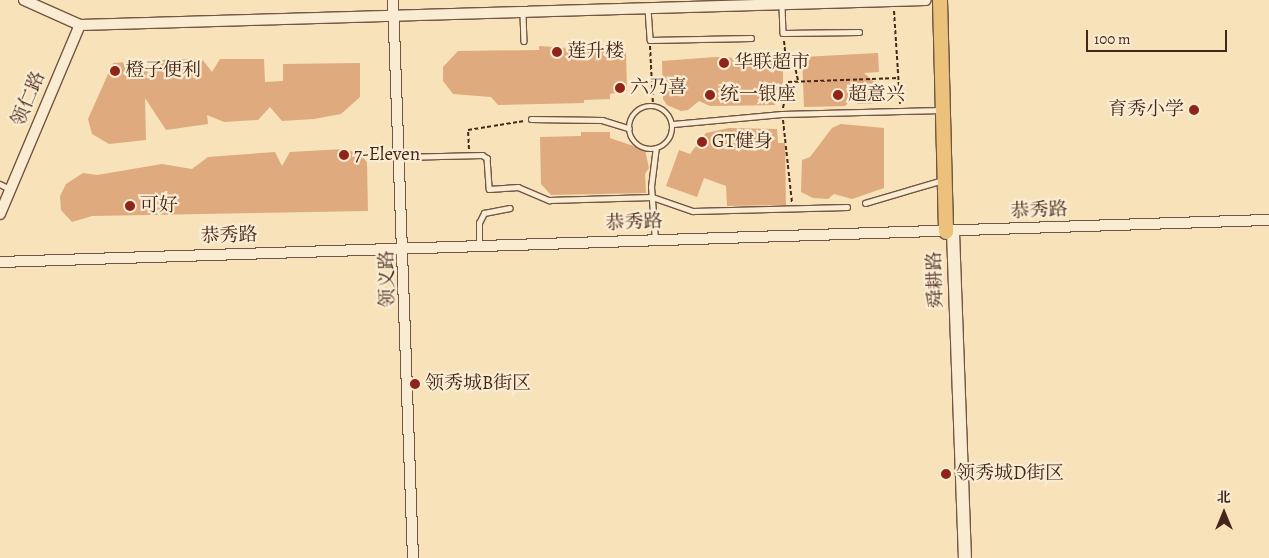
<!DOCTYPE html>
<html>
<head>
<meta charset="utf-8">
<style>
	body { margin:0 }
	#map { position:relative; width:1269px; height:558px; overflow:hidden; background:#f7e2b9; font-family:Alegreya,"Noto Serif SC",serif }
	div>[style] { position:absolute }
	.building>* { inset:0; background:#dfaa7e }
	.path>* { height:2px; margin-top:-1px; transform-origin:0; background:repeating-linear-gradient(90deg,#46261a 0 4px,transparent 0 6.5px) }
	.roads { filter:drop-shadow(1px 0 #725542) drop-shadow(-1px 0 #725542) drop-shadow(0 1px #725542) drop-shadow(0 -1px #725542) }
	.service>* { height:4.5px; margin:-2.25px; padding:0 2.25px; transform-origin:2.25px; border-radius:2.25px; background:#faecd2 }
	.service>.ring { margin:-2.25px; padding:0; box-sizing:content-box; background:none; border:4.5px solid #faecd2; border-radius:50% }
	.tertiary>* { height:10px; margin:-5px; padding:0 5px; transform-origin:5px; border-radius:5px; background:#faecd2 }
	.secondary>* { height:12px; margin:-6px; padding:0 6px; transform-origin:6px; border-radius:6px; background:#faecd2 }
	.primary>* { height:14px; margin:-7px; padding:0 7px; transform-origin:7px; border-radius:7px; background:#ecc17c }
	.dots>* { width:14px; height:14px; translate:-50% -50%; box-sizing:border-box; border:2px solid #faecd2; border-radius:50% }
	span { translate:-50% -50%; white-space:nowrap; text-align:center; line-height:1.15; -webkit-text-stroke:4.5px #faecd2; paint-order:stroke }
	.poi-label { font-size:19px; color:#46261a }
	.left { translate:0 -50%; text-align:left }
	.right { translate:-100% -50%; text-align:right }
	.street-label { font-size:19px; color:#46261a }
	.north { position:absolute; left:1199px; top:488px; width:50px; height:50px; -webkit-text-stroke:4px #faecd2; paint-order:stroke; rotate:0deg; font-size:14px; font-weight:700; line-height:20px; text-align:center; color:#46261a }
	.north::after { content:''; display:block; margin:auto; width:18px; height:22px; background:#46261a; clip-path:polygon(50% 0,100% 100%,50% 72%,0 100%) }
	.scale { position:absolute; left:1086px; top:30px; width:141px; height:22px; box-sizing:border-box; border:2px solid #46261a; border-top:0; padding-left:6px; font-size:15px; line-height:18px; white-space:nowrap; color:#46261a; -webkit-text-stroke:4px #faecd2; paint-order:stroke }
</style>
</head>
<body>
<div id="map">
	<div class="building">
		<div style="clip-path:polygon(539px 46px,626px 52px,627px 91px,610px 94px,610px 99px,584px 100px,584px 103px,498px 105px,491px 97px,453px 94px,443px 81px,443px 67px,458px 51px,539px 50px)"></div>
		<div style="clip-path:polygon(878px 53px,879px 72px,864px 73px,880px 87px,882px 103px,858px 104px,853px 99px,845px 106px,804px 107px,802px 57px)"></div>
		<div style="clip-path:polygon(715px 57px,783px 60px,783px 90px,774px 90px,775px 105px,710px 106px,699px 101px,688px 110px,681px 111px,667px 105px,663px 99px,662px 61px)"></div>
		<div style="clip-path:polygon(202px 59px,212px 72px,220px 59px,264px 59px,265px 82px,283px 81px,283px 64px,360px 63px,360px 97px,341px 114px,314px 119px,282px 121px,270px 107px,258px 120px,224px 122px,207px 115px,208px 124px,166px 130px,145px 98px,146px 140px,109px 144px,92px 134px,88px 119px,113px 63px,139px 61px,150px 75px,159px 60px)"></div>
		<div style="clip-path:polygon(841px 124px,884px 128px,884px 188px,852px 199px,834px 194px,828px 199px,813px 198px,801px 192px,802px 160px,810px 157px,832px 128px)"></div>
		<div style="clip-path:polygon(729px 128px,777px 129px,778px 143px,785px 143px,786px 205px,727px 206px,726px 186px,704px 178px,697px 197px,666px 186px,679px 150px,690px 154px,706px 133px)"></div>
		<div style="clip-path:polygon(581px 132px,610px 132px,610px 138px,645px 150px,649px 168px,645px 174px,646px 193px,551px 195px,541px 184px,540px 137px,581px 136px)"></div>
		<div style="clip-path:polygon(344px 149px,360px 154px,367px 162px,368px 211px,92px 216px,72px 222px,61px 210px,60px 196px,66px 184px,83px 173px,97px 175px,162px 164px,192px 169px,208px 157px,275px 152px,282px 166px,290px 152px)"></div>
	</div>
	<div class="path">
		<div style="left:894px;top:11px;width:93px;rotate:86.3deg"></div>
		<div style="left:784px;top:41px;width:29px;rotate:84deg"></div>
		<div style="left:650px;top:46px;width:60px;rotate:87.1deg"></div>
		<div style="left:787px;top:57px;width:6px"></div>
		<div style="left:793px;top:57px;width:25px;rotate:78deg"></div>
		<div style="left:783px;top:108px;width:26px;rotate:-79deg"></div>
		<div style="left:788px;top:82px;width:111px;rotate:-2.1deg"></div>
		<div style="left:783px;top:120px;width:83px;rotate:83.8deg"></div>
		<div style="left:469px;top:149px;width:19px;rotate:-93deg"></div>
		<div style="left:468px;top:130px;width:57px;rotate:-9.1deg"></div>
	</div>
	<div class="roads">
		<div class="service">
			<div style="left:782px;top:5px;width:28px;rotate:88deg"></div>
			<div style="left:783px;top:33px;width:76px;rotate:-0.8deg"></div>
			<div style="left:648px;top:9px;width:31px;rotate:86deg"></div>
			<div style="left:650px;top:40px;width:101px;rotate:-1.1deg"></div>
			<div style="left:523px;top:14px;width:27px;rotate:88deg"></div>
			<div class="ring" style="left:629px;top:106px;width:39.5px;height:39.5px"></div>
			<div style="left:531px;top:119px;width:71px;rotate:0.8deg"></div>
			<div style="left:602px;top:120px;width:28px;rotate:17deg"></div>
			<div style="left:673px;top:124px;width:109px;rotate:-5.2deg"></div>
			<div style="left:782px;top:114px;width:159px;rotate:-1.4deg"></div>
			<div style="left:400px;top:157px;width:82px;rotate:-1.4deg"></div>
			<div style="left:482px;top:155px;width:6px;rotate:31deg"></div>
			<div style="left:487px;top:158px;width:31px;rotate:86deg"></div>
			<div style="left:489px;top:189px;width:29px;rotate:-4deg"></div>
			<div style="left:518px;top:187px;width:34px;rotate:23deg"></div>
			<div style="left:549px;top:200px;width:103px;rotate:-1.7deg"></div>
			<div style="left:652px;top:197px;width:43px;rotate:18.9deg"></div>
			<div style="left:693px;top:211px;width:154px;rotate:-1.5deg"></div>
			<div style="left:0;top:184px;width:11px;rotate:27deg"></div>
			<div style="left:865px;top:203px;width:81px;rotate:-16.4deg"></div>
			<div style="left:655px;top:240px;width:53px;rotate:-94.3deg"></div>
			<div style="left:651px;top:187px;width:38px;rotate:-83deg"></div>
			<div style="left:479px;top:245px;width:22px;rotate:-90deg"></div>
			<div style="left:479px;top:223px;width:11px;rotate:-63deg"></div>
			<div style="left:484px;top:213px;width:26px;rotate:-11deg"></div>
		</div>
		<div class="tertiary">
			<div style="left:24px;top:0;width:61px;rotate:24.1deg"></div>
			<div style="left:80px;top:25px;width:846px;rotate:-1.69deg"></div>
			<div style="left:393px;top:0;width:558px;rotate:87.95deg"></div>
			<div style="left:0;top:214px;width:205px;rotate:-67.1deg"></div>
			<div style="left:0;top:262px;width:1270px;rotate:-1.9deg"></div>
		</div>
		<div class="secondary">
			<div style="left:953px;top:232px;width:326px;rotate:87.9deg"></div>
		</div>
		<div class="primary">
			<div style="left:940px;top:0;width:232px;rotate:88.5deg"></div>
		</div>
	</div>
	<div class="dots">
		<div style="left:557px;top:52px;background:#8f2418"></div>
		<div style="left:724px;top:63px;background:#8f2418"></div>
		<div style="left:115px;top:71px;background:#8f2418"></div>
		<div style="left:620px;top:88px;background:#8f2418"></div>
		<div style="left:710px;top:95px;background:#8f2418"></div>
		<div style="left:838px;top:95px;background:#8f2418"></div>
		<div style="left:1194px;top:110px;background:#8f2418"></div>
		<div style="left:702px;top:142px;background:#8f2418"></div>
		<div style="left:344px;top:155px;background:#8f2418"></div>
		<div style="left:130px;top:206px;background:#8f2418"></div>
		<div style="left:415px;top:384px;background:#8f2418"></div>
		<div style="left:946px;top:474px;background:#8f2418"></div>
	</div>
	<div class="poi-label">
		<span class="left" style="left:567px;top:52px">莲升楼</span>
		<span class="left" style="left:734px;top:63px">华联超市</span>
		<span class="left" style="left:125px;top:71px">橙子便利</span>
		<span class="left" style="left:630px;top:88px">六乃喜</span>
		<span class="left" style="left:720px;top:95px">统一银座</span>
		<span class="left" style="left:848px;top:95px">超意兴</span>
		<span class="right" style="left:1184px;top:110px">育秀小学</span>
		<span class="left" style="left:712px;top:142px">GT健身</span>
		<span class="left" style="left:354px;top:155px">7-Eleven</span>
		<span class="left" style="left:140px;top:206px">可好</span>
		<span class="left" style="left:425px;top:384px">领秀城B街区</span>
		<span class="left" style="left:956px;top:474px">领秀城D街区</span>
	</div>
	<div class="street-label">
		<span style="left:29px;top:99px;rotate:-67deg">领仁路</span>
		<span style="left:1039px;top:211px;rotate:-2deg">恭秀路</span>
		<span style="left:634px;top:223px;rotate:-2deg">恭秀路</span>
		<span style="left:229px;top:236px;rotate:-2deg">恭秀路</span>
		<span style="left:388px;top:279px;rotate:-91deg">领义路</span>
		<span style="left:936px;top:280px;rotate:-92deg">舜耕路</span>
	</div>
	<div class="north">北</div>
	<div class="scale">100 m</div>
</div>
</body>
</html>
